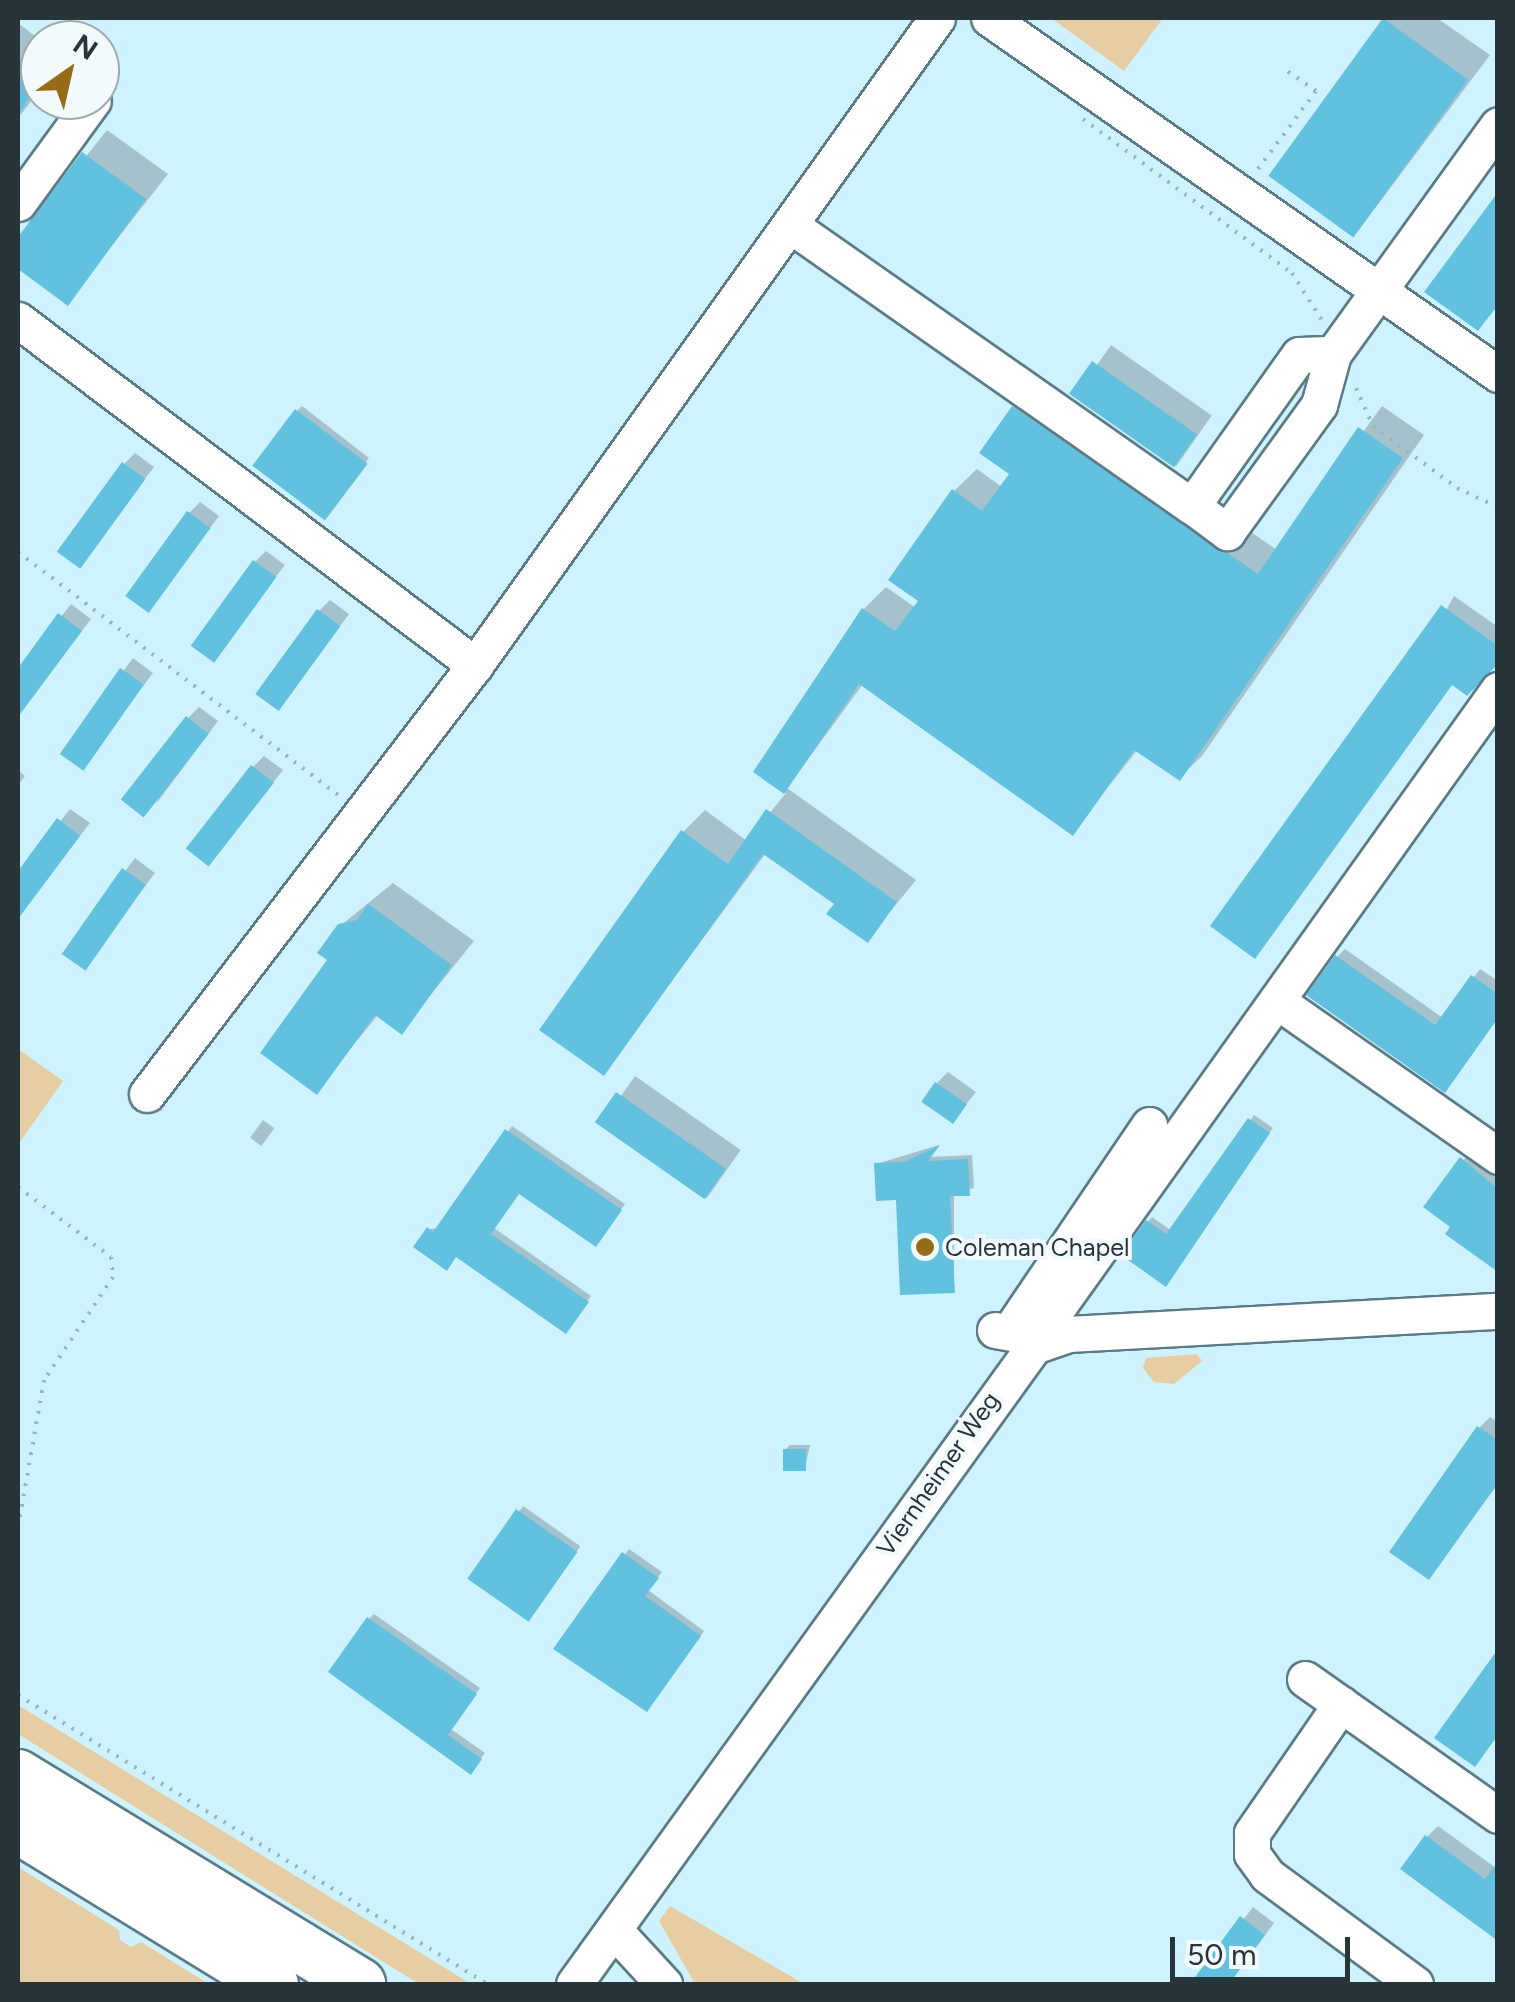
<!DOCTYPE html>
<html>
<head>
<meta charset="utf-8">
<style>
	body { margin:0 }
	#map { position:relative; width:1515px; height:2002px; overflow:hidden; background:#cff2ff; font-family:Figtree,sans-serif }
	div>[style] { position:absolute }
	.green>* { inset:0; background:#e7cda3 }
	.shadow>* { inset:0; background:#0003; transform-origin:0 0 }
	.building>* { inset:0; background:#61c1df; transform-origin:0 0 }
	.path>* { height:4px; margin-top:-2px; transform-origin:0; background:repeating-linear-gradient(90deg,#98b4be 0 2.5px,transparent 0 10.5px) }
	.roads { filter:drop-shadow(2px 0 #5b7b86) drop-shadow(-2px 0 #5b7b86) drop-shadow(0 2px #5b7b86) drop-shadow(0 -2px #5b7b86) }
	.minor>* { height:35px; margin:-17.5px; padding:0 17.5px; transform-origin:17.5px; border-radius:17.5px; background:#fff }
	.highway>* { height:50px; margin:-25px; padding:0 25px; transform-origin:25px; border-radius:25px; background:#fff }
	.dots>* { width:28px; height:28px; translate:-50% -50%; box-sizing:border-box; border:5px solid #f3fafd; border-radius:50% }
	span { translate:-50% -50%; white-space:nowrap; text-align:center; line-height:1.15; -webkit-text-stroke:8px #f3fafd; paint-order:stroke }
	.poi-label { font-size:25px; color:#273439 }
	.left { translate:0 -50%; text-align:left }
	.street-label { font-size:25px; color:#273439 }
	.frame { position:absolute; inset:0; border:20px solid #273439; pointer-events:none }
	.north { position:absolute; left:20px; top:20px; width:100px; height:100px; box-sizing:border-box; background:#f3fafd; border:2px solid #a1abaf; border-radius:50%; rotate:34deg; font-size:28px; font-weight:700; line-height:40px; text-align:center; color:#273439 }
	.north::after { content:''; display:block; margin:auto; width:35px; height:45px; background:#966c18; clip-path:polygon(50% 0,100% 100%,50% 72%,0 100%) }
	.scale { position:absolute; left:1170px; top:1937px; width:180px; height:45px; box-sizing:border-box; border:5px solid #273439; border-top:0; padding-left:12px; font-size:30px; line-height:35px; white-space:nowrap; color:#273439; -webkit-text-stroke:8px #f3fafd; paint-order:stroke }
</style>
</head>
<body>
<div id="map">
	<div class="green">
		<div style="clip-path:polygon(1051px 18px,1163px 18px,1124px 71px)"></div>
		<div style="clip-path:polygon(18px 1049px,63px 1081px,20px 1142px,18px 1140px)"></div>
		<div style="clip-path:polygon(1197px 1354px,1202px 1361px,1174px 1384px,1154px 1382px,1143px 1368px,1146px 1358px)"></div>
		<div style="clip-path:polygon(18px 1705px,471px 1984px,419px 1984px,18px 1734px)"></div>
		<div style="clip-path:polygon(18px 1867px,119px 1930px,120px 1940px,131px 1947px,141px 1942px,209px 1984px,18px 1984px)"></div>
		<div style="clip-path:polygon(670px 1906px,804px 1984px,695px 1984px,659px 1921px)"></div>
	</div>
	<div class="shadow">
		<div style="clip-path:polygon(1437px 18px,1490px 55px,1355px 235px,1385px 20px)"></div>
		<div style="clip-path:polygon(18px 23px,40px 40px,40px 90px,18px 118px)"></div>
		<div style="clip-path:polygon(107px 130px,168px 174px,67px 303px,18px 266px,18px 242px)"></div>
		<div style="left:1111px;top:345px;width:123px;height:62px;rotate:35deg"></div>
		<div style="clip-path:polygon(1037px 386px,1277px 550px,1382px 406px,1424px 435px,1202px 756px,1179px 778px,1138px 749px,1072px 833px,863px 684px,787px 788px,916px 880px,867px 940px,837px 903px,766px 853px,604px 1073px,683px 832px,705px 810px,747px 841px,786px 793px,756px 772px,864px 609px,886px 587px,916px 608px,954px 491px,977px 469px,1002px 487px,1013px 473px,1014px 408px)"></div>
		<div style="clip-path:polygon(302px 406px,369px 458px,329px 512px,297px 411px)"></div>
		<div style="clip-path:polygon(135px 453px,154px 467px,79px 565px,124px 464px)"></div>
		<div style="clip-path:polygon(200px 502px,219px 516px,158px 598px,189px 513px)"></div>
		<div style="clip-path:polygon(266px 551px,285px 565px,212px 658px,255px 562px)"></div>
		<div style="clip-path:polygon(1454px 596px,1498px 627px,1498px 660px,1453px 683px,1255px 955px)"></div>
		<div style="clip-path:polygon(330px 600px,349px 614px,288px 696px,319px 611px)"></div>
		<div style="clip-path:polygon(71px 604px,91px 619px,18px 714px,18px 672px)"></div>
		<div style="left:133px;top:658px;width:25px;height:118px;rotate:37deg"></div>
		<div style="clip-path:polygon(199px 707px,218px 721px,156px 804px,188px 718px)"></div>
		<div style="clip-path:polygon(264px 756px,283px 770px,210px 864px,253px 767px)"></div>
		<div style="clip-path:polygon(18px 770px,25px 776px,18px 785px)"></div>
		<div style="clip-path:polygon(70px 809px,90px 823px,18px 916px,18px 876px)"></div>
		<div style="left:135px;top:858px;width:25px;height:118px;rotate:37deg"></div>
		<div style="clip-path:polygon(393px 883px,474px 941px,401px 1032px,378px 1015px,316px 1091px,340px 926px)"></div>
		<div style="clip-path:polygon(1345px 949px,1443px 1018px,1480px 969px,1498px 981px,1498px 1017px,1452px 1082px,1337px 957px)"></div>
		<div style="clip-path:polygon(948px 1072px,976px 1092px,953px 1121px,937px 1083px)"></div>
		<div style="left:635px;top:1076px;width:129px;height:59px;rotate:35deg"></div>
		<div style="clip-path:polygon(1254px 1115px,1273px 1128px,1170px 1279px,1148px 1222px,1152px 1217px,1172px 1231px)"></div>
		<div style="left:263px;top:1120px;width:14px;height:22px;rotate:36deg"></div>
		<div style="clip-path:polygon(512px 1126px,625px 1204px,600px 1239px,519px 1191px,494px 1228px,591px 1296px,566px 1331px,429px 1229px,439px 1228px)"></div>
		<div style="clip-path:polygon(1479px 1141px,1498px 1156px,1498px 1257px,1426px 1207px)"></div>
		<div style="clip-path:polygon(939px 1145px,930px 1157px,972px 1155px,974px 1188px,954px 1194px,954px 1290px,876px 1164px)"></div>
		<div style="clip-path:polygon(1490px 1417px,1498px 1422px,1498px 1484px,1429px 1576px,1479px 1428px)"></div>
		<div style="clip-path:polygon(790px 1445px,810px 1445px,805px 1469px,785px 1450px)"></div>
		<div style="left:523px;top:1506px;width:70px;height:89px;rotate:35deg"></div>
		<div style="clip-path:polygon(629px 1549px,662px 1572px,648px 1590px,704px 1631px,652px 1704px,556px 1648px)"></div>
		<div style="clip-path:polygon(374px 1614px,480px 1688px,451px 1729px,485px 1753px,471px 1771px,369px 1619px)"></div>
		<div style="clip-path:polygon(1438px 1826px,1496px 1868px,1493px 1935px,1427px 1837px)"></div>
		<div style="clip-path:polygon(1253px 1907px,1274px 1923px,1229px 1984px,1193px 1984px)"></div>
	</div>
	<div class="building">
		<div style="left:1383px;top:18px;width:105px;height:195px;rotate:36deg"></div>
		<div style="clip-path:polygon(18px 60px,40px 77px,18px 117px)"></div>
		<div style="clip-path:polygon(82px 152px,146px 199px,68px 306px,18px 269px,18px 237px)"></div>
		<div style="clip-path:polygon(1498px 192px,1498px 305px,1478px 331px,1424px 292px)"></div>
		<div style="left:1092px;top:361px;width:128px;height:40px;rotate:35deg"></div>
		<div style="clip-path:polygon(1012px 406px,1258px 574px,1358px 427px,1403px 458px,1180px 781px,1134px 750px,1073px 836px,859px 684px,784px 794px,753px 772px,862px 608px,895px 631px,918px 601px,888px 580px,952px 489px,982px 511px,1009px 474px,979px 453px)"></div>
		<div style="left:295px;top:409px;width:91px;height:71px;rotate:37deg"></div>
		<div style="left:122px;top:462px;width:29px;height:111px;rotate:36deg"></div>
		<div style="left:187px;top:511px;width:29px;height:105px;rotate:36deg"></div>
		<div style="left:253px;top:560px;width:29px;height:106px;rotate:36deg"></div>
		<div style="clip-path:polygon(1441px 605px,1498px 646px,1498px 664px,1467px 696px,1452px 685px,1255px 959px,1210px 926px)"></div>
		<div style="left:317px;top:609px;width:29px;height:105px;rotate:36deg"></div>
		<div style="clip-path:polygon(58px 613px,82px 631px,18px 717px,18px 668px)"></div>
		<div style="left:120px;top:668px;width:29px;height:105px;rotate:35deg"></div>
		<div style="left:186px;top:716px;width:29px;height:106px;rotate:38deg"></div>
		<div style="left:251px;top:765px;width:29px;height:106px;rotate:38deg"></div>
		<div style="clip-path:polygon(766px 809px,897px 902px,868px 943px,826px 914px,834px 904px,763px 854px,604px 1076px,539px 1030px,681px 830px,728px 864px)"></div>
		<div style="clip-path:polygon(57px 818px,80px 836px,18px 919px,18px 871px)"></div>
		<div style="left:122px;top:868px;width:29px;height:105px;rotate:35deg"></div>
		<div style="clip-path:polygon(368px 904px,452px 965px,402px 1035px,375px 1015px,317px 1095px,260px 1053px,327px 960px,317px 953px,338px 924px,357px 920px)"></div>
		<div style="clip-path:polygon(1335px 955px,1435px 1025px,1471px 975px,1498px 994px,1498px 1018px,1445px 1093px,1306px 995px)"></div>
		<div style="left:935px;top:1082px;width:39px;height:24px;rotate:35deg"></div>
		<div style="left:616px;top:1092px;width:134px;height:37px;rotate:35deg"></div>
		<div style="clip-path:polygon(1248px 1118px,1270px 1133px,1166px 1287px,1121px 1255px,1146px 1220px,1166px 1234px)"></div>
		<div style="clip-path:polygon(505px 1129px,622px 1210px,596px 1247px,519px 1194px,491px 1234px,589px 1302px,566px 1334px,456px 1257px,447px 1271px,413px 1247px,427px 1227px,433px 1232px)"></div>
		<div style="clip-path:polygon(940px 1145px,928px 1161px,968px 1159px,970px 1196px,950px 1196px,955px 1293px,900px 1295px,896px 1200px,876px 1201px,874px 1163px,904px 1162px)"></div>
		<div style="clip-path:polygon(1460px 1157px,1498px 1189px,1498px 1272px,1445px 1234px,1450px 1227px,1423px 1207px)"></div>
		<div style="clip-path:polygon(1477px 1426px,1498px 1440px,1498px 1483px,1429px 1580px,1389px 1552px)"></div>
		<div style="left:783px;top:1449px;width:23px;height:22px"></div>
		<div style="left:516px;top:1509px;width:75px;height:85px;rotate:35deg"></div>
		<div style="clip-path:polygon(622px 1552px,659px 1578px,645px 1596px,701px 1636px,647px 1712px,553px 1649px)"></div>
		<div style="clip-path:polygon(367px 1617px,477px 1694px,448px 1735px,482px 1759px,471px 1775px,328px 1672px)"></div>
		<div style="clip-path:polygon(1498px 1649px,1498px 1735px,1475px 1767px,1434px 1738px)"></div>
		<div style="clip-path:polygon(1425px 1835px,1485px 1879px,1498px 1862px,1498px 1941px,1400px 1869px)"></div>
		<div style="clip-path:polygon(1240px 1916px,1265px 1935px,1229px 1984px,1190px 1984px)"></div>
	</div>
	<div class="path">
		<div style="left:1083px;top:119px;width:260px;rotate:36.4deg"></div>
		<div style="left:1292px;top:273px;width:58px;rotate:57.7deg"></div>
		<div style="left:1258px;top:169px;width:97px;rotate:-53.4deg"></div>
		<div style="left:1316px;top:91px;width:40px;rotate:-145.1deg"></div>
		<div style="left:1356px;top:388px;width:42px;rotate:65.9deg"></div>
		<div style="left:1373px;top:426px;width:104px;rotate:36.4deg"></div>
		<div style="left:1457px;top:488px;width:45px;rotate:24.9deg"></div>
		<div style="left:18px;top:552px;width:405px;rotate:37.2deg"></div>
		<div style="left:18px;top:1187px;width:116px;rotate:37deg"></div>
		<div style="left:111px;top:1257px;width:20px;rotate:84deg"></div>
		<div style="left:113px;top:1277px;width:124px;rotate:123.8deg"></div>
		<div style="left:44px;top:1380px;width:150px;rotate:100deg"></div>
		<div style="left:18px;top:1695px;width:551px;rotate:31.64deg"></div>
	</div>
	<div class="roads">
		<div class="minor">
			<div style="left:989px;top:18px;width:621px;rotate:34.97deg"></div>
			<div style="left:18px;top:203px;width:127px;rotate:-53.9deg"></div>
			<div style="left:790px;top:225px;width:490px;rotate:35deg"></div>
			<div style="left:1192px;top:506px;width:185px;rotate:-54.7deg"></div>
			<div style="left:1299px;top:355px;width:34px;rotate:-2deg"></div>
			<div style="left:1333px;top:354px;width:282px;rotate:-54.2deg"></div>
			<div style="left:18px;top:320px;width:573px;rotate:37.05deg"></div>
			<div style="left:1192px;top:506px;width:44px;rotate:36.6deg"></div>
			<div style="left:1227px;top:532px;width:157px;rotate:-54.1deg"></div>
			<div style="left:1319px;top:405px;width:53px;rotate:-74.6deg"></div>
			<div style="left:1277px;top:1001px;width:270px;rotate:35deg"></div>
			<div style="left:147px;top:1094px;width:540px;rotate:-52.6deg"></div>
			<div style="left:475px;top:665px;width:795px;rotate:-54.47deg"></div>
			<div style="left:995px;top:1330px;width:51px;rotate:10.2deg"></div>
			<div style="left:1045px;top:1339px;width:25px;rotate:-74deg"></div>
			<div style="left:1052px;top:1315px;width:768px;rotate:-54.49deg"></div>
			<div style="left:1009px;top:1332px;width:250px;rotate:-55.9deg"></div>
			<div style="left:1305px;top:1679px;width:236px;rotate:35.2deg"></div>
			<div style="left:1341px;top:1704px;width:157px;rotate:124.6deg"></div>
			<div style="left:1252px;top:1833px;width:21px;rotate:90deg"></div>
			<div style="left:1252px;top:1854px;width:26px;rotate:54deg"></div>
			<div style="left:1267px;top:1875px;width:184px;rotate:36.4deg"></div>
			<div style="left:614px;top:1930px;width:74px;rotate:47.2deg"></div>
			<div style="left:574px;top:1984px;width:787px;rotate:-54.21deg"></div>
			<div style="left:1034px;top:1346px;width:36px;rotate:-19deg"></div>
			<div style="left:1068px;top:1334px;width:431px;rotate:-3.1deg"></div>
		</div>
		<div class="highway">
			<div style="left:18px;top:1775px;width:401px;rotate:31.4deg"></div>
			<div style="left:18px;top:1828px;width:299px;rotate:31.5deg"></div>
		</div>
	</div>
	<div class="dots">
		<div style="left:925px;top:1247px;background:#966c18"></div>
	</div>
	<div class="poi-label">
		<span class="left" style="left:945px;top:1247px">Coleman Chapel</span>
	</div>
	<div class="street-label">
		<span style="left:938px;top:1474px;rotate:-55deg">Viernheimer Weg</span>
	</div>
	<div class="frame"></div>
	<div class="north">N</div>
	<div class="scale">50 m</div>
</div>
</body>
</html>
